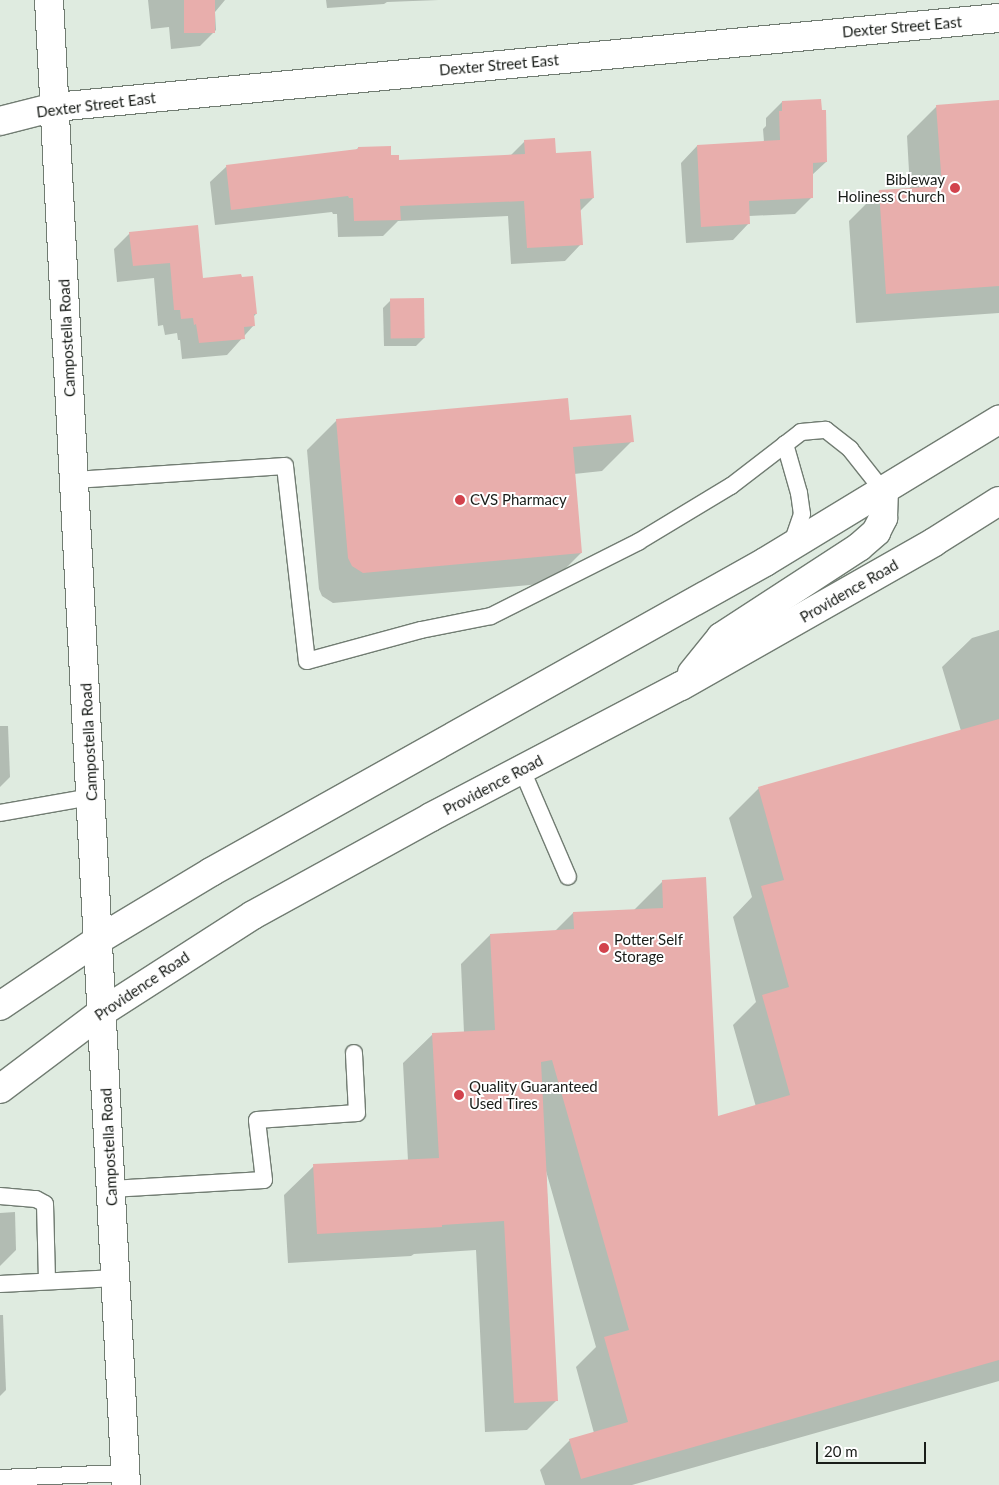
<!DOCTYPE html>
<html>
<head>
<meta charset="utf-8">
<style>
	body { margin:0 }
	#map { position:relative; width:999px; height:1485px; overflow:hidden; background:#dfebe0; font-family:Lato,sans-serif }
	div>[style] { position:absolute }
	.shadow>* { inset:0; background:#0003 }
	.building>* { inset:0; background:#e8aeac; transform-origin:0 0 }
	.roads { filter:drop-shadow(1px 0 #717c72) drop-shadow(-1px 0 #717c72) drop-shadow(0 1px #717c72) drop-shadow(0 -1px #717c72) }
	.lane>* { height:16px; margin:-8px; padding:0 8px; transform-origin:8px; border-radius:8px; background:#fff }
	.street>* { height:28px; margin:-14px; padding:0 14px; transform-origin:14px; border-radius:14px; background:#fff }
	.secondary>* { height:28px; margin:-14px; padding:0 14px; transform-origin:14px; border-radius:14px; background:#fff }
	.dots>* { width:14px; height:14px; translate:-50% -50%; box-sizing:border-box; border:2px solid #fff; border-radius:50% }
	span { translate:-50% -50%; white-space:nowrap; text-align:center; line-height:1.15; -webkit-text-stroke:4px #fff; paint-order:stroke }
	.street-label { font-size:15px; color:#191d19 }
	.poi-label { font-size:15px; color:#191d19 }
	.right { translate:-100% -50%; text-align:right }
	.left { translate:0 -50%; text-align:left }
	.scale { position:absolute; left:816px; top:1442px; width:110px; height:22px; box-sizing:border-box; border:2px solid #191d19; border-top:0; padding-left:6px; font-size:15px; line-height:18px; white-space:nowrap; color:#191d19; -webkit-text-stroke:4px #fff; paint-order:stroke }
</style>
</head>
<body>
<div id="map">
	<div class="shadow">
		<div style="clip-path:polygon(148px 0,225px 0,215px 12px,216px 30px,200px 46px,171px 49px,169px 27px,151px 29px)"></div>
		<div style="clip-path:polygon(326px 0,439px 0,387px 2px,384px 4px,327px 8px)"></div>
		<div style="clip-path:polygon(999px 101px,999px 313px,856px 323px,849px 221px,879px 191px,910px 189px,907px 136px,937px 106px)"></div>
		<div style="clip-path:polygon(782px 102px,826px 162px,812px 175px,811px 198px,795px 214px,749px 216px,749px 223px,733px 240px,686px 243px,681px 163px,697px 146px,764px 142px,763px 129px,766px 126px,766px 118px)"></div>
		<div style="clip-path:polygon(525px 141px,555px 154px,593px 198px,580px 211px,581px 244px,565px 261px,511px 264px,508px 216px,398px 221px,383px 236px,338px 237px,337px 214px,333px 214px,332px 212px,215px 225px,210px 182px,227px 166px,356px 150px,358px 148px,390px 156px,398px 161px,510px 156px)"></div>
		<div style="clip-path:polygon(130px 233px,256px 314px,253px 317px,254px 325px,227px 355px,182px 359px,180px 340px,178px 340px,177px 333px,165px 335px,163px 325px,158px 326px,154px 278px,117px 282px,114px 249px)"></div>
		<div style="clip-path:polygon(391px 300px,424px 338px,416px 346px,384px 346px,383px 308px)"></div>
		<div style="clip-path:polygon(337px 420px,569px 421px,632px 441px,602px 471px,574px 474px,581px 553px,551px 583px,333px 603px,322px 596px,319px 589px,307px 450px)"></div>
		<div style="clip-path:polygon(999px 630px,999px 1381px,632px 1485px,545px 1485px,540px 1470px,570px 1440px,594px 1433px,576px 1367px,596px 1347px,546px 1171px,557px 1400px,527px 1430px,485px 1432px,476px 1250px,414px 1254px,411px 1256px,288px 1263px,284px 1195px,314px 1166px,408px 1161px,403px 1063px,433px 1034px,464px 1033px,461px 964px,490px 935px,555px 931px,573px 913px,633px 911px,663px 881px,717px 1118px,756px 1107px,733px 1025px,756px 1002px,733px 917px,752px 897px,729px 818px,759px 788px,961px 731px,942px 667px,972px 638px)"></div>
		<div style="clip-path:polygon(0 726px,8px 726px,10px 777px,0 787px)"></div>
		<div style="clip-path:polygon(15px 1212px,16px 1250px,0 1266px,0 1213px)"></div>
		<div style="clip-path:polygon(0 1315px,3px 1315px,6px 1390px,0 1396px)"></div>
	</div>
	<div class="building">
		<div style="left:184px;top:0;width:31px;height:33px"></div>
		<div style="clip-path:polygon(821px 99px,822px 110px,826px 110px,827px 162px,813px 163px,813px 198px,749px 201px,750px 224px,701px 227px,697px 145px,780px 140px,779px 111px,782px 111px,782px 101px)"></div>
		<div style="clip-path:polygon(999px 100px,999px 286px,886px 294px,879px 190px,942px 186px,936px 105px)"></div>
		<div style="clip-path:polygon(555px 138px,556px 153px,591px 151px,594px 198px,580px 199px,583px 245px,527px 248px,524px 201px,400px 206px,401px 220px,354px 221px,353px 198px,349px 198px,348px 196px,231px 210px,226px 165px,358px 149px,358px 147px,391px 146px,391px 155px,399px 155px,399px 160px,525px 154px,524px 140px)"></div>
		<div style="clip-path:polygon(198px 225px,203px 278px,241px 274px,242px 277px,253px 276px,257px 314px,254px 314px,255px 326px,244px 327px,245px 339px,199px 343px,196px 324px,194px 325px,193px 318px,181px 319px,180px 310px,174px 310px,170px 263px,133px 266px,129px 232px)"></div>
		<div style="left:424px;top:298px;width:40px;height:34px;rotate:89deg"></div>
		<div style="clip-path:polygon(568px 398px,570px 420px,631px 415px,634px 442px,573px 447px,582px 553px,363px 573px,352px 566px,348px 558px,336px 419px)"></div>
		<div style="clip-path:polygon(999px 719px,999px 1360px,581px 1479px,569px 1439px,628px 1422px,604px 1337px,629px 1330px,552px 1060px,541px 1062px,558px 1401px,514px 1403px,504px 1221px,442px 1225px,442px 1227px,317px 1234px,313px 1164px,439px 1158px,432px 1033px,495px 1030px,490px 934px,574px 929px,573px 912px,663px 908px,662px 880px,706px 877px,718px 1116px,790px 1095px,762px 995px,789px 987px,761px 886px,784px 880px,758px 787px)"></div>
	</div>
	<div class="roads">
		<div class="lane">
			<div style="left:785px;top:444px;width:51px;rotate:74.1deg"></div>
			<div style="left:799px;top:493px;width:21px;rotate:82deg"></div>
			<div style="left:802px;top:514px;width:34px;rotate:109deg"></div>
			<div style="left:75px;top:480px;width:210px;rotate:-3.8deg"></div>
			<div style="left:285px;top:466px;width:196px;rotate:83.6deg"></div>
			<div style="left:307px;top:661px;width:118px;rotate:-15.2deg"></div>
			<div style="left:421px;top:630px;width:71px;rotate:-11.3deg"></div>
			<div style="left:491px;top:616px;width:165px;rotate:-26.7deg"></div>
			<div style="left:638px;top:542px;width:109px;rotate:-31.1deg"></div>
			<div style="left:731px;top:486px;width:88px;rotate:-37.6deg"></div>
			<div style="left:801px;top:432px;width:25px;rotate:-5deg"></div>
			<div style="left:826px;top:430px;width:31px;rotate:38deg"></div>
			<div style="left:850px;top:449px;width:55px;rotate:51.7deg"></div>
			<div style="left:522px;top:770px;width:116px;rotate:66.7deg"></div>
			<div style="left:0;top:813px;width:92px;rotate:-10deg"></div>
			<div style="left:111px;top:1189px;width:153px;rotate:-3.4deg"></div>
			<div style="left:264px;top:1180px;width:60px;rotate:-96.7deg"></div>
			<div style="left:257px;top:1120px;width:100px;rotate:-4deg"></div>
			<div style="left:357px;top:1113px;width:60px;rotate:-92.9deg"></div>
			<div style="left:0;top:1196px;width:36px;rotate:5deg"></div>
			<div style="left:36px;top:1199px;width:10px;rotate:29deg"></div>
			<div style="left:45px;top:1204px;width:77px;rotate:88.5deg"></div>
			<div style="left:0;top:1284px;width:116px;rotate:-3deg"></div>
			<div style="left:0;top:1478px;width:125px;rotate:-2.3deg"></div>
		</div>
		<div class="street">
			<div style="left:0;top:121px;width:57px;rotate:-14.3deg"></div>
			<div style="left:55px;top:107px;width:948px;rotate:-5.39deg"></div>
		</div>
		<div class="secondary">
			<div style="left:49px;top:0;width:1487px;rotate:87.03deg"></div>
			<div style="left:692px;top:673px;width:46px;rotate:-51.1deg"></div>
			<div style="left:721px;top:637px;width:165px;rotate:-33.1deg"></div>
			<div style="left:859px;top:547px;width:23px;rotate:-41deg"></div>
			<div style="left:876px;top:532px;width:16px;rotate:-63deg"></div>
			<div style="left:883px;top:518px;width:26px;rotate:-88deg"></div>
			<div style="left:0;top:1006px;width:118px;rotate:-34deg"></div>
			<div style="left:98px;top:940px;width:132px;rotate:-31deg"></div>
			<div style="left:211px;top:872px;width:635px;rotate:-29.23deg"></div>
			<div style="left:765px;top:562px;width:274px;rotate:-31.3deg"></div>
			<div style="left:0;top:1089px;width:128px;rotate:-37deg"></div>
			<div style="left:102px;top:1012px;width:179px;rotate:-32.7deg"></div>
			<div style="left:253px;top:915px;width:203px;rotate:-28.8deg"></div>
			<div style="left:431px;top:817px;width:282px;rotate:-27.7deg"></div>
			<div style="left:681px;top:686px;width:291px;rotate:-29.6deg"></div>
			<div style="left:934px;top:542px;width:77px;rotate:-32.2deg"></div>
		</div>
	</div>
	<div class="dots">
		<div style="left:955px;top:188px;background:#d2424c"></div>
		<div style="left:460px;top:500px;background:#d2424c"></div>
		<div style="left:604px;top:948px;background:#d2424c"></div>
		<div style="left:459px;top:1095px;background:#d2424c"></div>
	</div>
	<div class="street-label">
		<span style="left:902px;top:27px;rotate:-5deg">Dexter Street East</span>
		<span style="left:499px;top:65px;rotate:-5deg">Dexter Street East</span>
		<span style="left:96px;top:105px;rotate:-7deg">Dexter Street East</span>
		<span style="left:67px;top:338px;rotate:-93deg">Campostella Road</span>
		<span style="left:849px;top:591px;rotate:-30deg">Providence Road</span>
		<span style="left:89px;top:742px;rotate:-93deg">Campostella Road</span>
		<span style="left:493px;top:785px;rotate:-28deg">Providence Road</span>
		<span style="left:142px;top:986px;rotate:-34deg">Providence Road</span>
		<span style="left:109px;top:1147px;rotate:-93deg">Campostella Road</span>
	</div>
	<div class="poi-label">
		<span class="right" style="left:945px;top:188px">Bibleway<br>Holiness Church</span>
		<span class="left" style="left:470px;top:500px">CVS Pharmacy</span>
		<span class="left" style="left:614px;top:948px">Potter Self<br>Storage</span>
		<span class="left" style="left:469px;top:1095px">Quality Guaranteed<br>Used Tires</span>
	</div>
	<div class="scale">20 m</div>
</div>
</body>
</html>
